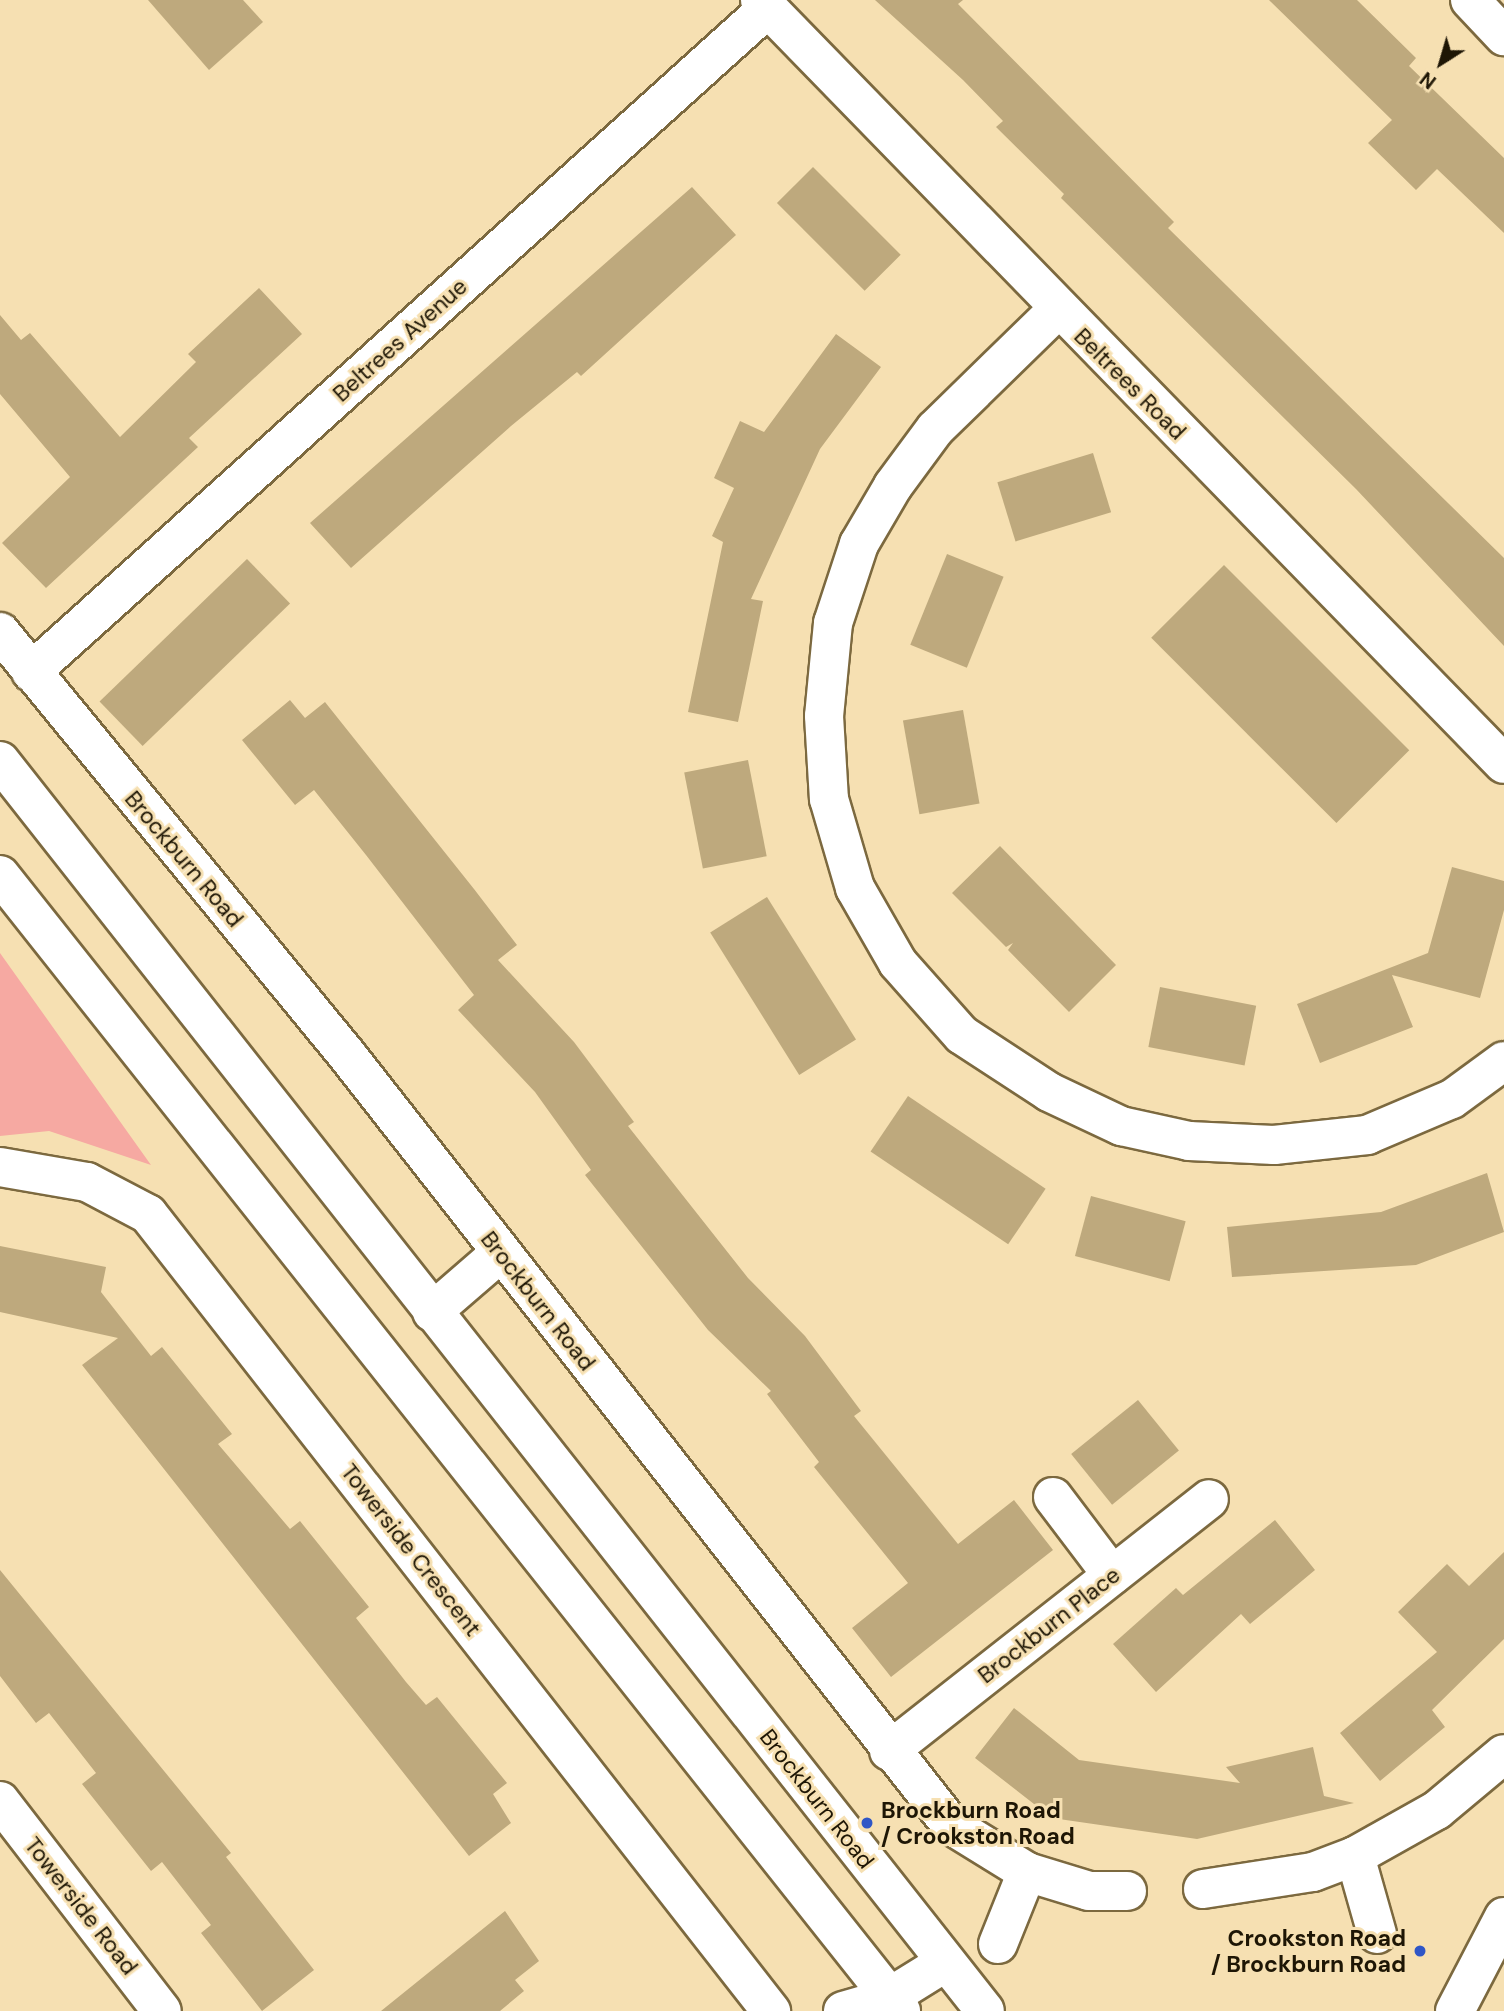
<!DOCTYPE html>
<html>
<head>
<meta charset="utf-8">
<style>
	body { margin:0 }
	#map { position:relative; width:1504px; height:2011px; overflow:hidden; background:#f6e0b2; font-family:"DM Sans",sans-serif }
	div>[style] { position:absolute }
	.green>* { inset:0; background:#f6a9a2 }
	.building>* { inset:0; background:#bea97d; transform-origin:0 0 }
	.roads { filter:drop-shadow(2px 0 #7c693f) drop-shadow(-2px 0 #7c693f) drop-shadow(0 2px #7c693f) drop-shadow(0 -2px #7c693f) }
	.street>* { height:38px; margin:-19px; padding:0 19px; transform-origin:19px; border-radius:19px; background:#fff }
	.secondary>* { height:38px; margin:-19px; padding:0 19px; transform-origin:19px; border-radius:19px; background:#fff }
	.primary>* { height:38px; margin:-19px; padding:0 19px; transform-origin:19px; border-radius:19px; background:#fff }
	.dots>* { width:19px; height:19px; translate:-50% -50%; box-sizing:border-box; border:4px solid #f6e0b2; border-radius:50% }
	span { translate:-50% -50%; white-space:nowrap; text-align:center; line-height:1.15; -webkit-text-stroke:6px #f6e0b2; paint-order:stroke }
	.street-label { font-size:23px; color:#1e1605 }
	.poi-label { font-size:23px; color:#1e1605; font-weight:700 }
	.left { translate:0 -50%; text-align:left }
	.right { translate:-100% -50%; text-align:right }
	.north { position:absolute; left:1406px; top:28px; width:70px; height:70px; -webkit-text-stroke:5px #f6e0b2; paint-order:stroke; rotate:217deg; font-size:19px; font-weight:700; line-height:28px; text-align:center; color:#1e1605 }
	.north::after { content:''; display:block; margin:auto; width:24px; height:32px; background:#1e1605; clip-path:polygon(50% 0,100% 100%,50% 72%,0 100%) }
</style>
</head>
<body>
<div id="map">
	<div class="green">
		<div style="clip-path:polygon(0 953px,151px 1165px,49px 1131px,0 1136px)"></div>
	</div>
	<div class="building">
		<div style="clip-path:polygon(148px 0,243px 0,263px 22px,209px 70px)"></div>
		<div style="clip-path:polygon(875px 0,963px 0,958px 4px,1174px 222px,1168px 228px,1504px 558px,1504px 646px,1356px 489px,1061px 198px,1064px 194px,996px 127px,1003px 121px,963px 80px)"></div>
		<div style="clip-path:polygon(1269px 0,1357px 0,1416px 58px,1409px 66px,1504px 158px,1504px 233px,1437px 169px,1416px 190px,1368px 143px,1392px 120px)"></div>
		<div style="left:813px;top:167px;width:124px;height:51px;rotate:45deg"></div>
		<div style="clip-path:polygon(692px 187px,736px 235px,581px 376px,577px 372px,511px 426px,351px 568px,310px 523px)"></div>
		<div style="clip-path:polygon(259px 288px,302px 334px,189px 438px,198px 447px,46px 588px,2px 543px,70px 477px,0 394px,0 315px,21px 340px,30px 333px,120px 437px,196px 362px,188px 354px)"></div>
		<div style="clip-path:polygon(836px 334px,881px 367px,820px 449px,751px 599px,763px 601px,738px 722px,688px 712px,723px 542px,712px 536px,734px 488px,714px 478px,740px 421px,764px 432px)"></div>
		<div style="left:1093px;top:453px;width:62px;height:100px;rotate:73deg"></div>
		<div style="left:947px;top:554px;width:61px;height:98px;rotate:22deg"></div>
		<div style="left:247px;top:559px;width:62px;height:205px;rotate:46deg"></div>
		<div style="left:1224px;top:565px;width:262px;height:103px;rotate:45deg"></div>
		<div style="clip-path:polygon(290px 700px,305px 718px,325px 702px,474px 889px,517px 945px,498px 960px,574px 1042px,634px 1122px,628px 1126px,748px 1278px,805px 1336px,861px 1411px,854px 1416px,958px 1544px,1014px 1500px,1053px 1550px,891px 1677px,852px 1628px,908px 1583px,814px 1467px,819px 1462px,767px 1394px,771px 1391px,708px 1330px,585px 1175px,591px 1170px,535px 1092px,458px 1010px,474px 995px,366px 855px,314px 790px,295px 805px,242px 740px)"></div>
		<div style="left:963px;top:710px;width:95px;height:61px;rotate:80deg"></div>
		<div style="left:748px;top:760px;width:98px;height:65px;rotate:79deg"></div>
		<div style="clip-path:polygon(1000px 846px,1116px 965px,1069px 1012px,1008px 950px,1013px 943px,1006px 947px,952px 893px)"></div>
		<div style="clip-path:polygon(1452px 867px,1504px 881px,1504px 910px,1480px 998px,1392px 975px,1413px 1027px,1320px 1063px,1297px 1004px,1428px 953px)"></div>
		<div style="left:767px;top:897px;width:168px;height:67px;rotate:58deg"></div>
		<div style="left:1160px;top:987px;width:98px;height:61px;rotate:11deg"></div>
		<div style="left:908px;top:1096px;width:166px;height:67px;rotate:34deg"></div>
		<div style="clip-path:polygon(1487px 1173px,1504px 1232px,1416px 1265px,1232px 1277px,1227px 1227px,1381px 1212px)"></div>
		<div style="left:1091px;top:1196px;width:98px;height:62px;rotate:15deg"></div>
		<div style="clip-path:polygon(0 1246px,106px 1267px,101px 1292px,151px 1356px,162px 1347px,232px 1434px,218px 1444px,290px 1529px,300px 1521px,369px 1607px,356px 1618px,406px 1682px,426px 1705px,437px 1697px,507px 1783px,493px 1794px,511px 1823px,469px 1856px,82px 1365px,118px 1338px,0 1312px)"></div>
		<div style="left:1138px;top:1400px;width:65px;height:86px;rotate:51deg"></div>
		<div style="clip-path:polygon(1275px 1520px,1315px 1570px,1250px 1624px,1241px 1614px,1156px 1692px,1113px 1644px,1176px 1588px,1183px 1595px)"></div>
		<div style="clip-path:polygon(1504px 1552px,1504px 1639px,1432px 1710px,1445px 1727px,1380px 1781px,1340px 1733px,1437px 1652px,1398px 1612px,1447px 1564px,1469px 1586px)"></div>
		<div style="clip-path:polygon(0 1570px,231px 1853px,226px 1857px,314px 1970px,262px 2011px,201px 1933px,211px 1925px,162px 1862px,151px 1871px,82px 1784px,96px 1773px,49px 1713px,36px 1723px,0 1676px)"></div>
		<div style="clip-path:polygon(1014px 1708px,1079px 1760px,1240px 1783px,1226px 1767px,1313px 1747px,1324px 1796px,1354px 1803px,1197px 1839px,1052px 1818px,975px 1758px)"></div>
		<div style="clip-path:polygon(505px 1911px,539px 1961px,515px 1980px,524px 1991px,500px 2011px,381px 2011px)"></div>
	</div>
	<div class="roads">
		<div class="street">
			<div style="left:760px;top:0;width:1066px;rotate:45.76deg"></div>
			<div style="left:1470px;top:0;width:50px;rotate:46.6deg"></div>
			<div style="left:1057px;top:310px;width:170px;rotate:135.7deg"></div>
			<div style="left:935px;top:429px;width:71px;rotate:126.4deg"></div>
			<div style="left:893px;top:486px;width:67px;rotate:120.4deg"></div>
			<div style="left:859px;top:544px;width:83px;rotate:108.2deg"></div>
			<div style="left:833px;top:623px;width:93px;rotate:95.5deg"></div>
			<div style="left:824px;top:716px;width:83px;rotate:86.6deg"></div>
			<div style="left:829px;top:799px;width:93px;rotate:73.7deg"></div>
			<div style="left:855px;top:888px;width:86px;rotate:60.2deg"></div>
			<div style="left:898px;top:963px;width:96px;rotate:48.4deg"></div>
			<div style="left:962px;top:1035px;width:104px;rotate:33.2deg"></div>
			<div style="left:1049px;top:1092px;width:80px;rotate:25.3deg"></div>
			<div style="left:1121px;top:1126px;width:70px;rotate:12.4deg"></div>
			<div style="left:1189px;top:1141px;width:85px;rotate:2.7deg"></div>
			<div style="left:1274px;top:1145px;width:94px;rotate:-6.1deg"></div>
			<div style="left:1367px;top:1135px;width:92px;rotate:-23deg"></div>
			<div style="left:1452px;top:1099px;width:64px;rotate:-36.2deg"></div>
			<div style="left:0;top:632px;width:547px;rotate:50.64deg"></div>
			<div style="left:347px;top:1055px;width:979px;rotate:51.89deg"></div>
			<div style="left:951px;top:1825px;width:89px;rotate:31.7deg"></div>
			<div style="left:1027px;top:1872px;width:65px;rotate:17deg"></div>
			<div style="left:1089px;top:1891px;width:38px"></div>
			<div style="left:31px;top:672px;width:992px;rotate:-42.02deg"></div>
			<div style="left:0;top:1167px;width:88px;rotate:9.8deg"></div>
			<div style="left:87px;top:1182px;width:69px;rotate:27.7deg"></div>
			<div style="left:148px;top:1214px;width:1012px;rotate:51.99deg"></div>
			<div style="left:432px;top:1312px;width:90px;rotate:-40.9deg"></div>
			<div style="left:1053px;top:1497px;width:98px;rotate:52.9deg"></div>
			<div style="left:889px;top:1751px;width:407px;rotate:-38.2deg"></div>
			<div style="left:0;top:1801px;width:265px;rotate:52.4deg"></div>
			<div style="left:1355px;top:1856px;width:81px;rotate:74.2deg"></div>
			<div style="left:1203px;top:1889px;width:111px;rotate:-8.8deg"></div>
			<div style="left:1313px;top:1872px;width:45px;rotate:-20.9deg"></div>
			<div style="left:1355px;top:1856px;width:94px;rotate:-29.3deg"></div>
			<div style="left:1437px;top:1810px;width:87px;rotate:-39.9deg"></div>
			<div style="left:998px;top:1944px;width:78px;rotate:-68.1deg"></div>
		</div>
		<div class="secondary">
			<div style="left:0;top:761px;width:1591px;rotate:51.76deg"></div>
			<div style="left:0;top:875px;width:1450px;rotate:51.58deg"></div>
			<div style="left:843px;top:2011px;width:47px;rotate:-16.1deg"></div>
			<div style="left:888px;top:1998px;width:68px;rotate:-31.8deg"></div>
		</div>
		<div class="primary">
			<div style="left:1455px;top:2011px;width:106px;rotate:-62.5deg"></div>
		</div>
	</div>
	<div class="dots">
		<div style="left:867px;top:1823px;background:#2f56c6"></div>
		<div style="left:1420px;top:1951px;background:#2f56c6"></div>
	</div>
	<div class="street-label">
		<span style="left:400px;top:340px;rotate:-42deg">Beltrees Avenue</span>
		<span style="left:1130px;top:384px;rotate:45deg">Beltrees Road</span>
		<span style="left:184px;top:859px;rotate:50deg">Brockburn Road</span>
		<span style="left:538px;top:1301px;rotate:52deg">Brockburn Road</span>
		<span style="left:411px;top:1550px;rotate:52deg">Towerside Crescent</span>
		<span style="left:1049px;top:1625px;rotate:-38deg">Brockburn Place</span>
		<span style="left:817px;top:1799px;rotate:52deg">Brockburn Road</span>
		<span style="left:81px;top:1906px;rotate:52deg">Towerside Road</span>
	</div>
	<div class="poi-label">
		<span class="left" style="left:881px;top:1823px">Brockburn Road<br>/ Crookston Road</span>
		<span class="right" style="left:1406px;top:1951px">Crookston Road<br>/ Brockburn Road</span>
	</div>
	<div class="north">N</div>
</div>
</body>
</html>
